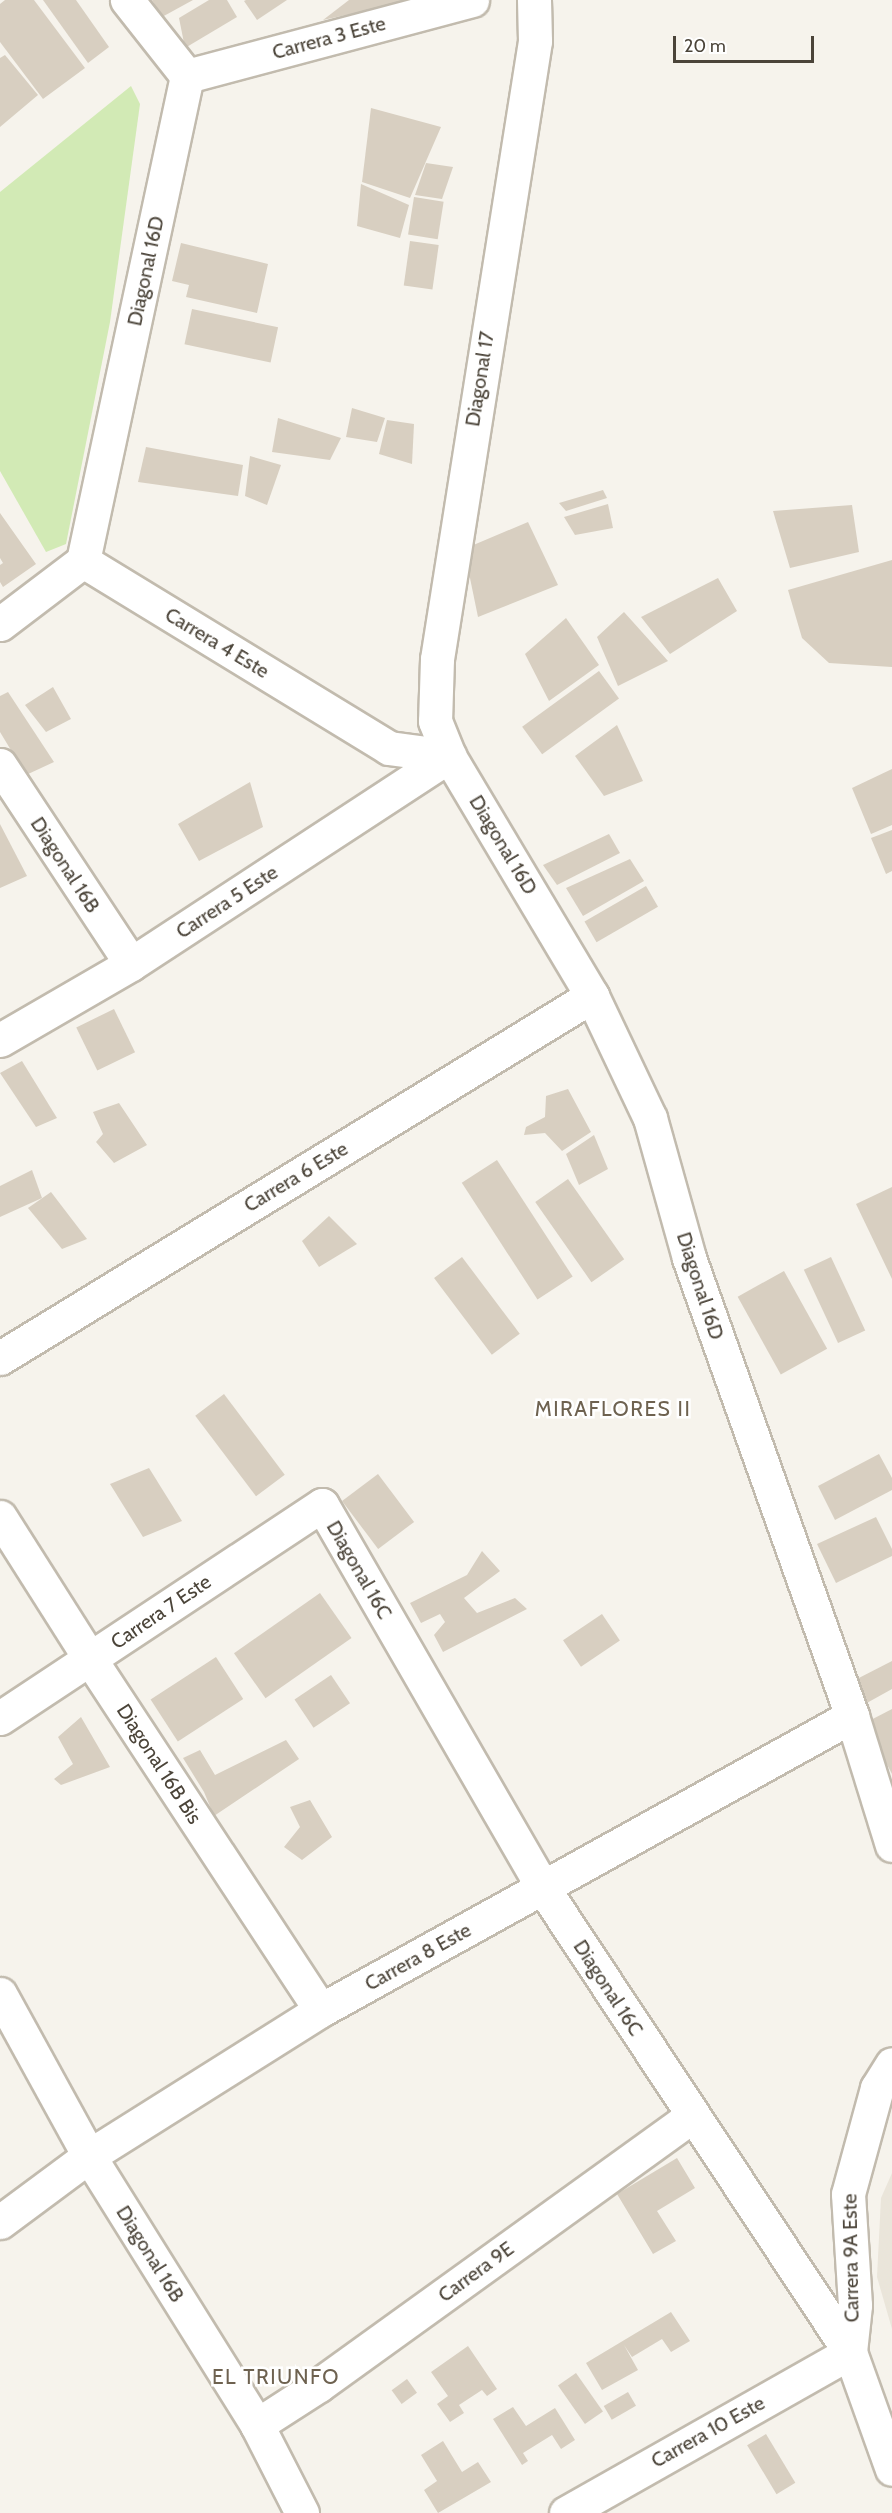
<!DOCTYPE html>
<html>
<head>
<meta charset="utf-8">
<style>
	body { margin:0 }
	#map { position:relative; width:892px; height:2513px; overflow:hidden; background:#f6f3ec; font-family:Cabin,sans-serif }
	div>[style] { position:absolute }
	.residential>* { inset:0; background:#eae5da }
	.green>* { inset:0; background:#d2eab5 }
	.building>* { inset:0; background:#d8cfc1; transform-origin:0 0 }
	.roads { filter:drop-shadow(2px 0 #c2bbae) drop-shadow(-2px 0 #c2bbae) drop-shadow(0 2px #c2bbae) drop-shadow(0 -2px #c2bbae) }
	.minor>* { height:33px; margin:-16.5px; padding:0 16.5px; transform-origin:16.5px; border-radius:16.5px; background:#fff }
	span { translate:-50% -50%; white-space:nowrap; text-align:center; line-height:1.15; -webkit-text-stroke:5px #fff; paint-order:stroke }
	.street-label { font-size:20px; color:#4b4439 }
	.neighbourhood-label { font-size:21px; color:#6e6250; letter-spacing:1.5px }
	.scale { position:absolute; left:673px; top:36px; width:141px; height:27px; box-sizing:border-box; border:3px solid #4b4439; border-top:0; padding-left:8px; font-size:18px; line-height:21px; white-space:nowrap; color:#4b4439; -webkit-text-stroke:4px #fff; paint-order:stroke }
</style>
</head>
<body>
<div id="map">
	<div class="residential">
		<div style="clip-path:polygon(892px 2173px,892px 2329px,877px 2277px,881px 2198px)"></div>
	</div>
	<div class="green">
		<div style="clip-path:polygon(131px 86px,140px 104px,110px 322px,66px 544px,46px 552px,0 471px,0 192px)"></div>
	</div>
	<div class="building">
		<div style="clip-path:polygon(5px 0,34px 0,85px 68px,43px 99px,0 42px,0 4px)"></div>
		<div style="clip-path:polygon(43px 0,76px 0,109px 47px,88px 63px)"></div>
		<div style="clip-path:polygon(152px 0,193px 0,162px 17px)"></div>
		<div style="clip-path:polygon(209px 0,227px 0,237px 17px,185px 48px,179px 18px)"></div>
		<div style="clip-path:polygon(287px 0,257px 20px,244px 1px,246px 0)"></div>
		<div style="clip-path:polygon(349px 0,410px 0,411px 1px,323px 20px)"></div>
		<div style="clip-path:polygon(5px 55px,38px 95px,0 127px,0 58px)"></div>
		<div style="clip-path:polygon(371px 108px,441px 127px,410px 198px,362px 182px)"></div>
		<div style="clip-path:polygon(426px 163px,453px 167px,442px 199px,415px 195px)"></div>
		<div style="clip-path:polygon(361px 184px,409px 205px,400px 238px,357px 226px)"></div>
		<div style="left:414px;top:197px;width:30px;height:38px;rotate:9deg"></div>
		<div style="left:410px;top:241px;width:29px;height:45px;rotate:8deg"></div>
		<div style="clip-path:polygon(181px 243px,268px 264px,257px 313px,186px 297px,189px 285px,172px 281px)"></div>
		<div style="left:192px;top:309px;width:88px;height:36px;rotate:12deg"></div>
		<div style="clip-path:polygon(352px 408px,385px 418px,377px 442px,346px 437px)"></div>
		<div style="clip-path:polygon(278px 418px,341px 438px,330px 460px,272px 452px)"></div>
		<div style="clip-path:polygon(387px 420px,414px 424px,412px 464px,379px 454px)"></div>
		<div style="clip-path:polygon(146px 447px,243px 465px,238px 496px,138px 482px)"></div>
		<div style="clip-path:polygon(250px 456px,281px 465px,267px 505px,245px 496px)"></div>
		<div style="clip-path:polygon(603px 490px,607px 498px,566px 511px,559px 503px)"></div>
		<div style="clip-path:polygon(608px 504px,613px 528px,575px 535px,564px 517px)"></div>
		<div style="clip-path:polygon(852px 505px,859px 552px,790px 568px,773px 511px)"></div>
		<div style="clip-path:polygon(0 513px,36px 564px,3px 587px,0 582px,0 565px,3px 563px,0 558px)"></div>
		<div style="clip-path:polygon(528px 522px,558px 585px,478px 617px,464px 549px)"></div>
		<div style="clip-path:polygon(892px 560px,892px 667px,829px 663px,802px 638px,788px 590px)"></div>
		<div style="clip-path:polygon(718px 578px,737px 611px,670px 654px,641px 617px)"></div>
		<div style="clip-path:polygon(624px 612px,668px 661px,618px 686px,597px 637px)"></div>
		<div style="clip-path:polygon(566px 618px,599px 665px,549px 701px,525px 654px)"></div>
		<div style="left:599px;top:671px;width:34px;height:95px;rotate:54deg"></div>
		<div style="clip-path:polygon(53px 687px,71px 719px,46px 732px,25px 705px)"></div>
		<div style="clip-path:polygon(8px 692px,54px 762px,26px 775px,0 732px,0 696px)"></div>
		<div style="clip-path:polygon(617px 725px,643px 781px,604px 796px,575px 756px)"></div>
		<div style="clip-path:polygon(892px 769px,892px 825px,871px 834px,852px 788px)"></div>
		<div style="clip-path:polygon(250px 782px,263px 827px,199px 861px,178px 824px)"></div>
		<div style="clip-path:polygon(0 824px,27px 876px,0 888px)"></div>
		<div style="clip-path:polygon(892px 830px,892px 871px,886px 874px,871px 838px)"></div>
		<div style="clip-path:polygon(609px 834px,620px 853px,557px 885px,543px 865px)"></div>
		<div style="clip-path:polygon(630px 859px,644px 881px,583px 916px,566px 888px)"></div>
		<div style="left:646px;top:886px;width:24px;height:71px;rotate:60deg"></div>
		<div style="left:114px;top:1009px;width:48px;height:42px;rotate:64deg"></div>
		<div style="clip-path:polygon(22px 1061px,57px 1118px,36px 1127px,0 1073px)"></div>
		<div style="clip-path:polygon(568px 1089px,591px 1132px,562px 1151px,545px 1133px,524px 1135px,526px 1127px,545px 1117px,546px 1096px)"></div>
		<div style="clip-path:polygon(119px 1103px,147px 1145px,114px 1163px,96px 1142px,103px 1134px,93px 1112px)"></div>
		<div style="clip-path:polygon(594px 1135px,608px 1169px,579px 1185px,566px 1154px)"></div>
		<div style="left:497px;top:1160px;width:139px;height:42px;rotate:57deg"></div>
		<div style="clip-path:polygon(32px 1170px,42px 1198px,0 1217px,0 1186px)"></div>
		<div style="left:568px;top:1179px;width:98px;height:40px;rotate:55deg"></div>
		<div style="clip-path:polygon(892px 1187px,892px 1279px,856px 1204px)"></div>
		<div style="clip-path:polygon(51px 1192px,87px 1239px,62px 1249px,28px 1208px)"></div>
		<div style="clip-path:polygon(329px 1216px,357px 1244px,319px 1267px,302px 1241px)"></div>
		<div style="left:462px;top:1257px;width:96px;height:35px;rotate:53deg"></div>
		<div style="left:831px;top:1257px;width:81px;height:30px;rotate:65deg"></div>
		<div style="left:784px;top:1271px;width:89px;height:53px;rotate:61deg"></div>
		<div style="left:224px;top:1394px;width:101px;height:36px;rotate:53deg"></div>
		<div style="clip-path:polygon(879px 1454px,892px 1478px,892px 1490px,835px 1520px,818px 1486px)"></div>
		<div style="clip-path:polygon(149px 1468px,182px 1521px,143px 1537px,110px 1484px)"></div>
		<div style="left:378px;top:1474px;width:60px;height:45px;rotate:53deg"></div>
		<div style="clip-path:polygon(876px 1517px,892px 1549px,892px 1556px,836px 1583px,817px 1544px)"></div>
		<div style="clip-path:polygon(482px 1551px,500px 1571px,464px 1598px,477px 1613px,515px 1598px,527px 1609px,443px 1652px,434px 1635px,445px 1622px,440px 1614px,421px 1623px,410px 1603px,467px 1575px)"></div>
		<div style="left:320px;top:1593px;width:55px;height:105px;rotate:55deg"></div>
		<div style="left:602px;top:1614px;width:32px;height:47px;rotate:56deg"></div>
		<div style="left:216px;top:1657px;width:50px;height:78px;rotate:57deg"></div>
		<div style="clip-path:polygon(892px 1661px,892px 1689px,865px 1704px,853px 1681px)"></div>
		<div style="left:331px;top:1675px;width:34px;height:44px;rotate:56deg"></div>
		<div style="clip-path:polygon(892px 1709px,892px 1774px,865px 1723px)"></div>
		<div style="clip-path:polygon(81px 1717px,110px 1767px,61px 1785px,54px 1779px,73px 1764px,58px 1737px)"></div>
		<div style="clip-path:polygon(286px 1740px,299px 1759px,214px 1816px,204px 1792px,183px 1758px,200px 1750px,215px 1775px)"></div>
		<div style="clip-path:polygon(310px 1800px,332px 1837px,302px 1860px,284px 1847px,300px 1827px,290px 1807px)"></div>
		<div style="clip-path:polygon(677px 2158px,695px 2188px,657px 2211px,676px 2241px,653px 2254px,617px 2194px)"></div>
		<div style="clip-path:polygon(671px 2312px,690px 2341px,671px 2352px,662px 2339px,632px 2357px,624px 2345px,638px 2370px,602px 2390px,586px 2363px)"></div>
		<div style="clip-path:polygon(468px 2346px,497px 2389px,487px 2396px,482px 2390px,459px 2405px,464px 2413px,450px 2422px,437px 2404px,448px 2396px,431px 2372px)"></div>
		<div style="left:576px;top:2373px;width:47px;height:22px;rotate:55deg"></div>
		<div style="left:407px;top:2379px;width:17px;height:19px;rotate:54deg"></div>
		<div style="left:628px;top:2392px;width:16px;height:28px;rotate:60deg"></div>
		<div style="clip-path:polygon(513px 2407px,526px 2426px,555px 2408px,575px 2440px,561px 2449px,552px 2435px,523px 2453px,528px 2461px,522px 2465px,493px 2419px)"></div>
		<div style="left:766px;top:2434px;width:57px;height:22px;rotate:59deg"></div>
		<div style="clip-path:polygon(443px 2441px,462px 2472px,478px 2462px,491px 2482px,438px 2513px,424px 2490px,437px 2481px,421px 2455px)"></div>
	</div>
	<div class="roads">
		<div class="minor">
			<div style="left:534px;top:0;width:41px;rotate:88.6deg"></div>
			<div style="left:535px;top:41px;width:626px;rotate:99.01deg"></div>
			<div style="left:437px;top:659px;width:62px;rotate:91.8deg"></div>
			<div style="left:435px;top:721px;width:38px;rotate:68deg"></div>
			<div style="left:449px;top:756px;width:279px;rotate:59.2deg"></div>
			<div style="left:592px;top:996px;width:135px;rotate:64.6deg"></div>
			<div style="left:650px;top:1118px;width:145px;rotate:74.4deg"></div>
			<div style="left:689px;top:1258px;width:486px;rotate:70.4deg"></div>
			<div style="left:852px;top:1716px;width:135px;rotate:72.8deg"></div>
			<div style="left:187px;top:76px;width:295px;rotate:-14.9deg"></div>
			<div style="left:83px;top:561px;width:496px;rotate:-77.9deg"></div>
			<div style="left:187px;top:76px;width:97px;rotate:-128.3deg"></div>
			<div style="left:83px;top:561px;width:359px;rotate:31.4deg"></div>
			<div style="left:389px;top:748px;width:61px;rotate:7.6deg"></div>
			<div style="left:0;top:624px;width:104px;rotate:-37.2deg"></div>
			<div style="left:0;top:765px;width:238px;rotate:56.6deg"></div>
			<div style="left:0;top:1040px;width:151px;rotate:-30.1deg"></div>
			<div style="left:131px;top:964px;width:380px;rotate:-33.2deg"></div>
			<div style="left:0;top:1358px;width:694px;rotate:-31.45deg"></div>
			<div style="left:0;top:1517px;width:168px;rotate:57.6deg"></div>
			<div style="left:90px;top:1659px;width:420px;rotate:56.7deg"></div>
			<div style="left:0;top:1718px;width:386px;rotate:-33.5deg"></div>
			<div style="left:322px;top:1505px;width:442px;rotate:60deg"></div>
			<div style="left:543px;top:1888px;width:556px;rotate:56.51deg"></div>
			<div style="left:850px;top:2352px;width:124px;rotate:70.3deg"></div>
			<div style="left:0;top:1994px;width:185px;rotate:61.2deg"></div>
			<div style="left:89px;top:2156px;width:317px;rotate:58deg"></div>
			<div style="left:257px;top:2425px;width:99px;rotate:62.9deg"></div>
			<div style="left:0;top:2222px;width:111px;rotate:-36.6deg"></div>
			<div style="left:89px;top:2156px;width:274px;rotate:-32.2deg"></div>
			<div style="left:321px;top:2010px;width:607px;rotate:-28.97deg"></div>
			<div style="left:257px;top:2425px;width:74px;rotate:-32.8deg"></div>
			<div style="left:319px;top:2385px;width:460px;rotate:-35.8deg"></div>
			<div style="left:566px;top:2513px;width:326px;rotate:-29.5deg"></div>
			<div style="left:850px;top:2352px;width:47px;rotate:-83.9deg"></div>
			<div style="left:855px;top:2305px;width:111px;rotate:-93.6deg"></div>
			<div style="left:848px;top:2194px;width:110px;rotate:-74.7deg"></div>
			<div style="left:877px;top:2088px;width:28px;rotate:-58deg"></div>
		</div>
	</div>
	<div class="street-label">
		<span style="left:329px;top:38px;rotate:-15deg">Carrera 3 Este</span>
		<span style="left:146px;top:271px;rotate:-78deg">Diagonal 16D</span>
		<span style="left:480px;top:379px;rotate:-81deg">Diagonal 17</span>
		<span style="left:217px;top:643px;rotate:31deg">Carrera 4 Este</span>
		<span style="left:503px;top:845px;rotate:59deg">Diagonal 16D</span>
		<span style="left:65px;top:865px;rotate:57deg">Diagonal 16B</span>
		<span style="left:227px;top:902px;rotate:-33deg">Carrera 5 Este</span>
		<span style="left:296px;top:1177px;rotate:-31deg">Carrera 6 Este</span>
		<span style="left:700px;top:1286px;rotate:72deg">Diagonal 16D</span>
		<span style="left:359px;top:1570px;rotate:60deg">Diagonal 16C</span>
		<span style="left:161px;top:1612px;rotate:-34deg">Carrera 7 Este</span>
		<span style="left:159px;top:1764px;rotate:57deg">Diagonal 16B Bis</span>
		<span style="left:418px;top:1957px;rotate:-29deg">Carrera 8 Este</span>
		<span style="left:608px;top:1988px;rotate:57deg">Diagonal 16C</span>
		<span style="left:150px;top:2254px;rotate:58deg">Diagonal 16B</span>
		<span style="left:851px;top:2258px;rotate:-91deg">Carrera 9A Este</span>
		<span style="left:476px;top:2272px;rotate:-36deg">Carrera 9E</span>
		<span style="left:708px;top:2432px;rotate:-29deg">Carrera 10 Este</span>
	</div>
	<div class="neighbourhood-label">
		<span style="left:613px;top:1409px">MIRAFLORES II</span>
		<span style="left:276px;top:2377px">EL TRIUNFO</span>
	</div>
	<div class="scale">20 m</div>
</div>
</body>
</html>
